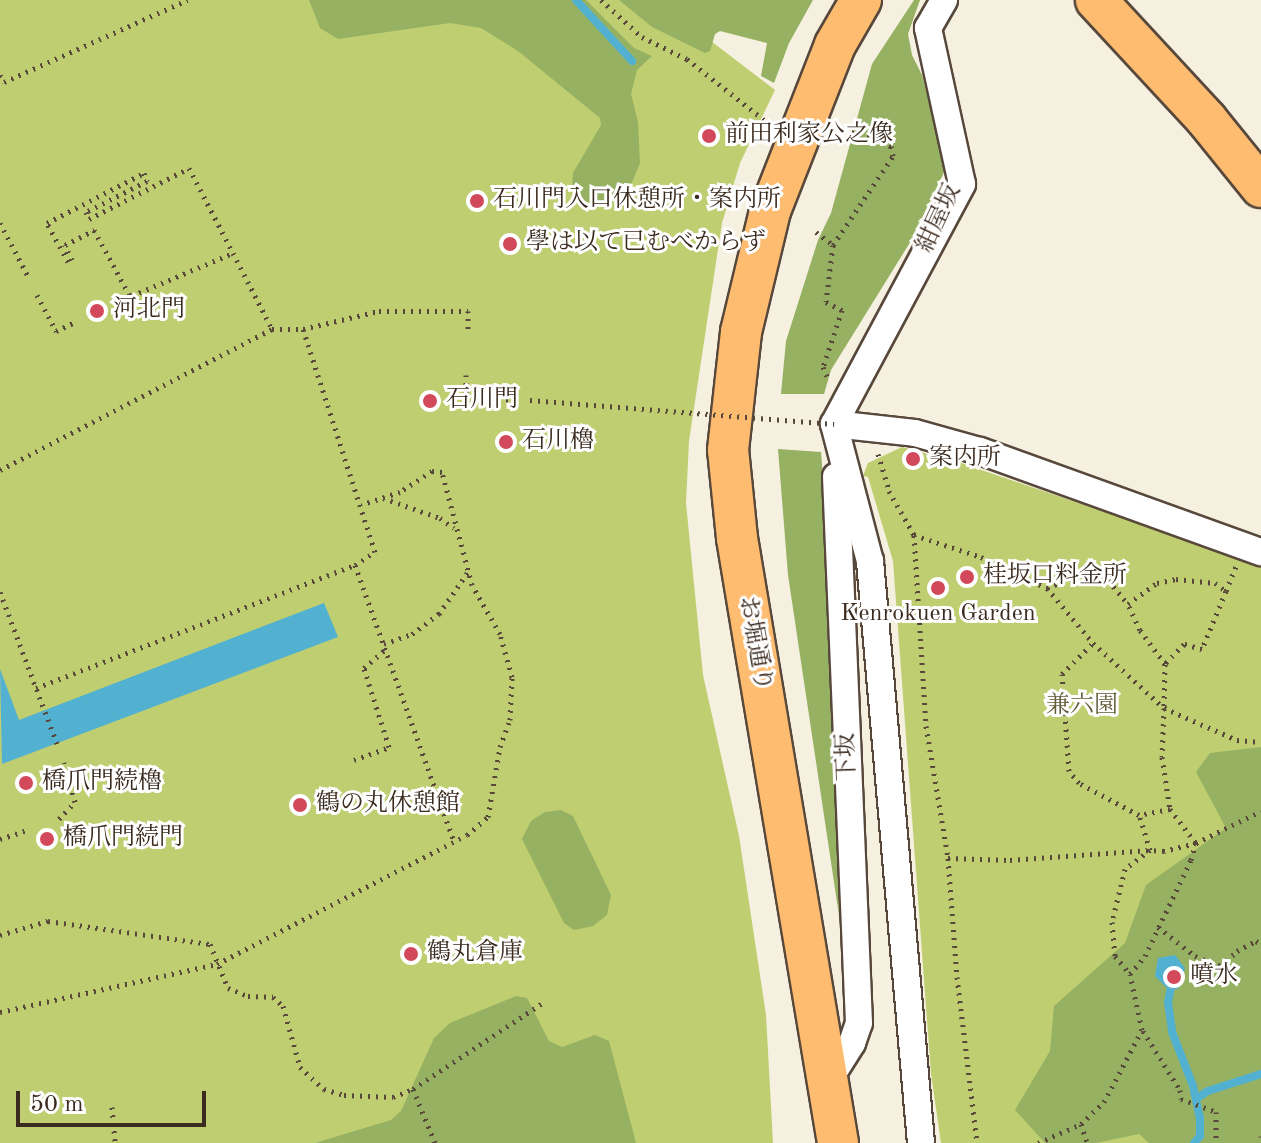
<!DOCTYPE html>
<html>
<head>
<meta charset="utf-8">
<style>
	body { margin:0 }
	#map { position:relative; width:1261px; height:1143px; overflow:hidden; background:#f5f0df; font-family:"Old Standard TT","Noto Serif JP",serif }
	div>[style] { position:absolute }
	.green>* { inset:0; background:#bece70 }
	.forest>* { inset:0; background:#96b162 }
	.water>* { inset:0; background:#52b1d1 }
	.stream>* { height:8px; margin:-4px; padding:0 4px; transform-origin:4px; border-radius:4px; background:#52b1d1 }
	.path>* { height:5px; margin-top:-2.5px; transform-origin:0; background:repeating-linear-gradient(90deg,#57483b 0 2px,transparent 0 8px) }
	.roads { filter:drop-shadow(2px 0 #57483b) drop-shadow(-2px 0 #57483b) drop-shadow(0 2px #57483b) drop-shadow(0 -2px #57483b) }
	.minor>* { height:26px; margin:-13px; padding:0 13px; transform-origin:13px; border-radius:13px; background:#fff }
	.primary>* { height:40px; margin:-20px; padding:0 20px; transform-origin:20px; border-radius:20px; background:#fdbc70 }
	.path-bridge>* { height:5px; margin-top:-2.5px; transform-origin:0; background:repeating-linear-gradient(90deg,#57483b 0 2px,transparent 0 8px) }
	.dots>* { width:22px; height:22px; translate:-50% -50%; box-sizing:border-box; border:4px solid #fff; border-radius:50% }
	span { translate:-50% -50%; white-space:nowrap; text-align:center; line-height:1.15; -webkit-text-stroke:6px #fff; paint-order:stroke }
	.poi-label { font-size:24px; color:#3b2a1e }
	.left { translate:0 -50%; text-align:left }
	.street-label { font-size:24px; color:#3b2a1e }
	.park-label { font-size:24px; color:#625b37 }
	.scale { position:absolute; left:16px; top:1091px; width:190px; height:36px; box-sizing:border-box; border:4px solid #3b2a1e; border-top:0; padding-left:10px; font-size:24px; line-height:28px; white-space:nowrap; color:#3b2a1e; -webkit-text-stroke:6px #fff; paint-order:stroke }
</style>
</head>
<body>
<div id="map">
	<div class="green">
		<div style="clip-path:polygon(0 0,657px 0,775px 90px,740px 163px,722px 223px,689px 441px,686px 503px,703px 675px,739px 836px,766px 1015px,773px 1143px,0 1143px)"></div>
		<div style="clip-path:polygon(902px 447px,961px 463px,1261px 565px,1261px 1143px,941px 1143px,931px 1074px,893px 561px,868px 477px,863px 476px,868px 463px)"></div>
	</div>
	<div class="forest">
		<div style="clip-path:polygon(309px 0,586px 0,634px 48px,652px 56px,637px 70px,631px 94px,638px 122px,640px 163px,626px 197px,605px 205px,582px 201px,572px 187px,573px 173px,601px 125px,600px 118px,518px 51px,481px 28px,450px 23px,338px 39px,320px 28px)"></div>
		<div style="clip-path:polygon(619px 0,813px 0,789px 43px,774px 83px,761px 76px,767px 43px,720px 31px,715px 34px,710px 51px,705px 53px,652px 27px)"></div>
		<div style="clip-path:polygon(914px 0,920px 0,908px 34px,912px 55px,922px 75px,946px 168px,914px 236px,831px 370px,824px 394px,781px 394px,786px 341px,818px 240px,831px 213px,872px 64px)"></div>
		<div style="clip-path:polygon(778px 449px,821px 452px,834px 615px,847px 969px,788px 575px)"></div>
		<div style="clip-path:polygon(1261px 747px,1261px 1143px,1149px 1143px,1139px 1134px,1096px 1143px,1045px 1143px,1015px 1110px,1050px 1051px,1054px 1006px,1125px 943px,1146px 885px,1226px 828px,1196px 772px,1210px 753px)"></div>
		<div style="clip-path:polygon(561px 810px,573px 816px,611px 895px,607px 915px,593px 926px,574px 930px,564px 923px,522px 839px,531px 821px,545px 812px)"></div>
		<div style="clip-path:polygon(516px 996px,527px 998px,549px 1041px,562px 1047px,595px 1035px,609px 1041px,636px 1143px,315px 1143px,391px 1120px,401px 1111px,434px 1038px,450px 1023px)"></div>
	</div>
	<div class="water">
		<div style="clip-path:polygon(324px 603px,338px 637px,2px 764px,0 669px,19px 720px)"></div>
		<div style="clip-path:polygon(1175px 955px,1185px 968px,1179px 988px,1170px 991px,1155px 976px,1158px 958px)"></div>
	</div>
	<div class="stream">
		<div style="left:576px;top:0;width:83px;rotate:47.4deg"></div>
		<div style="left:1172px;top:982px;width:20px;rotate:101deg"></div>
		<div style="left:1168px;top:1002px;width:30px;rotate:82deg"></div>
		<div style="left:1172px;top:1032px;width:58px;rotate:68.7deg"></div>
		<div style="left:1193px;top:1086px;width:33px;rotate:78deg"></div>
		<div style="left:1200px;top:1118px;width:18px;rotate:90deg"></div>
		<div style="left:1200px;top:1136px;width:9px;rotate:131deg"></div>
		<div style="left:1196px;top:1099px;width:14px;rotate:-34deg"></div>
		<div style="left:1208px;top:1091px;width:56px;rotate:-17.8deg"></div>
	</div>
	<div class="path">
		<div style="left:601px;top:0;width:55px;rotate:42.1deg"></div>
		<div style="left:642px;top:37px;width:50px;rotate:26.1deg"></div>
		<div style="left:687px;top:59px;width:103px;rotate:38.3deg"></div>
		<div style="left:0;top:75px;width:8px;rotate:60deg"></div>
		<div style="left:4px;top:82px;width:201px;rotate:-24.1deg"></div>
		<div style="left:0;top:223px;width:60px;rotate:62.2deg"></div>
		<div style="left:816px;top:232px;width:21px;rotate:37deg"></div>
		<div style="left:833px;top:245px;width:57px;rotate:97deg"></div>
		<div style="left:826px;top:302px;width:18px;rotate:27deg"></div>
		<div style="left:842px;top:310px;width:60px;rotate:108.4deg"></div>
		<div style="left:823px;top:367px;width:15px;rotate:67deg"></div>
		<div style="left:833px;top:245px;width:107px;rotate:-56deg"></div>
		<div style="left:893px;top:156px;width:10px;rotate:-101deg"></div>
		<div style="left:891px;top:146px;width:43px;rotate:-159.4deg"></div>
		<div style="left:72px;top:260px;width:17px;rotate:-115deg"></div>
		<div style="left:65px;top:245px;width:33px;rotate:-27deg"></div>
		<div style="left:94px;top:230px;width:75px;rotate:61.4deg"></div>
		<div style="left:68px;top:262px;width:44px;rotate:-118.3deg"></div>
		<div style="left:47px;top:223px;width:109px;rotate:-27.3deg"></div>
		<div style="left:144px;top:173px;width:9px;rotate:69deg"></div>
		<div style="left:147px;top:181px;width:68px;rotate:153.1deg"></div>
		<div style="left:86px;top:212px;width:8px;rotate:67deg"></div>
		<div style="left:89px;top:219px;width:112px;rotate:-27deg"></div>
		<div style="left:189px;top:168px;width:96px;rotate:62.6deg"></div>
		<div style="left:37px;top:295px;width:41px;rotate:62.2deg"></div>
		<div style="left:56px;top:331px;width:23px;rotate:-25deg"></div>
		<div style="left:117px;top:302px;width:126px;rotate:-22.9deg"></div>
		<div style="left:233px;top:253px;width:85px;rotate:62.8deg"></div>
		<div style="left:466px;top:375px;width:23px;rotate:90deg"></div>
		<div style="left:466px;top:398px;width:46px;rotate:2.5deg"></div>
		<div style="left:878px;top:454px;width:39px;rotate:73deg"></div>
		<div style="left:889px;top:491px;width:51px;rotate:60.4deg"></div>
		<div style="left:914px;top:535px;width:71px;rotate:18.2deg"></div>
		<div style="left:981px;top:557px;width:73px;rotate:25.2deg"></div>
		<div style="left:1047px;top:588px;width:72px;rotate:50.1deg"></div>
		<div style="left:1093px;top:643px;width:96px;rotate:42.5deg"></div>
		<div style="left:1164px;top:708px;width:49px;rotate:92.3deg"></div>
		<div style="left:1162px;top:757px;width:53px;rotate:81.3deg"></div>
		<div style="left:1170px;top:809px;width:32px;rotate:169deg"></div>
		<div style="left:1139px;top:815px;width:68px;rotate:-151.9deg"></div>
		<div style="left:1079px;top:783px;width:16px;rotate:-130deg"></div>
		<div style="left:1069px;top:771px;width:97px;rotate:-94.1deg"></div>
		<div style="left:1062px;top:674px;width:44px;rotate:-45deg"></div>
		<div style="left:0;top:470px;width:306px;rotate:-27.4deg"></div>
		<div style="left:272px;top:329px;width:31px"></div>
		<div style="left:303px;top:329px;width:78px;rotate:-13.3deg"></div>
		<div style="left:379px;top:311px;width:89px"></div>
		<div style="left:468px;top:311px;width:23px;rotate:90deg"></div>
		<div style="left:383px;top:498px;width:60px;rotate:19.3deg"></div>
		<div style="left:440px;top:518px;width:17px;rotate:36deg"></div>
		<div style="left:914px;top:535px;width:191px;rotate:86.4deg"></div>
		<div style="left:926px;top:726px;width:134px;rotate:80.5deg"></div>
		<div style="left:948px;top:858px;width:119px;rotate:85.7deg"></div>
		<div style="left:957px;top:977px;width:167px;rotate:83.1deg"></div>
		<div style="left:355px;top:565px;width:294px;rotate:70.3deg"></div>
		<div style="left:1047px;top:588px;width:55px;rotate:-21.4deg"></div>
		<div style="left:1098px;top:568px;width:47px;rotate:50.2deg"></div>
		<div style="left:1226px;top:591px;width:63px;rotate:112.5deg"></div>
		<div style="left:1202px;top:649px;width:19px;rotate:-164deg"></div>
		<div style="left:1184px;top:644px;width:28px;rotate:134deg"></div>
		<div style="left:1165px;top:664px;width:44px;rotate:91.3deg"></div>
		<div style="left:1164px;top:708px;width:80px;rotate:23.7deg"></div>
		<div style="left:1237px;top:740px;width:24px;rotate:5deg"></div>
		<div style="left:0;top:592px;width:162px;rotate:69.4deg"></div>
		<div style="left:384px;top:644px;width:30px;rotate:-20deg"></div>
		<div style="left:412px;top:634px;width:34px;rotate:-37deg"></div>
		<div style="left:439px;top:614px;width:51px;rotate:-55.4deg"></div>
		<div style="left:1165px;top:664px;width:42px;rotate:-126.3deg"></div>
		<div style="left:1140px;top:630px;width:29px;rotate:-115deg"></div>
		<div style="left:1128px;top:604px;width:36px;rotate:-36deg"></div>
		<div style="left:1157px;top:583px;width:19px;rotate:-12deg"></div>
		<div style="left:1176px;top:579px;width:39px;rotate:6deg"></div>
		<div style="left:1215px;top:583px;width:14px;rotate:36deg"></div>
		<div style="left:1226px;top:591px;width:27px;rotate:-68deg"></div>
		<div style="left:36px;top:688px;width:342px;rotate:-21.1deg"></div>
		<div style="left:355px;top:565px;width:24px;rotate:-33deg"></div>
		<div style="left:375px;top:552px;width:234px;rotate:-107.9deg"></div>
		<div style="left:354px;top:760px;width:37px;rotate:-20deg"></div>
		<div style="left:389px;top:747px;width:83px;rotate:-107.6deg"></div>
		<div style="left:364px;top:668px;width:29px;rotate:-41deg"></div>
		<div style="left:1170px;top:809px;width:43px;rotate:52.6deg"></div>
		<div style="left:1196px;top:843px;width:72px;rotate:-26.2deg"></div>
		<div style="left:59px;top:819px;width:23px;rotate:-47deg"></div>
		<div style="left:75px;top:802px;width:41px;rotate:-105.8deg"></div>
		<div style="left:0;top:839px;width:26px;rotate:-18deg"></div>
		<div style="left:948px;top:858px;width:62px;rotate:1.8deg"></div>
		<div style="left:1010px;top:860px;width:140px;rotate:-4.1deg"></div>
		<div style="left:1150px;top:850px;width:37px;rotate:-107deg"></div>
		<div style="left:1158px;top:927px;width:47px;rotate:38.1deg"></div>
		<div style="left:1195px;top:956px;width:27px;rotate:22deg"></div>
		<div style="left:1220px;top:966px;width:23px;rotate:-41deg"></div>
		<div style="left:1237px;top:951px;width:21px;rotate:-28deg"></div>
		<div style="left:1256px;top:941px;width:6px;rotate:31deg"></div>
		<div style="left:0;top:935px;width:50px;rotate:-16.3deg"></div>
		<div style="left:48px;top:921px;width:164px;rotate:8.1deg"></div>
		<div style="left:210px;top:944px;width:48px;rotate:67.8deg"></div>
		<div style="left:228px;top:988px;width:22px;rotate:22deg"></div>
		<div style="left:248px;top:996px;width:25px;rotate:2deg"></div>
		<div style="left:273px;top:997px;width:13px;rotate:42deg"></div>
		<div style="left:283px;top:1006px;width:63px;rotate:74.4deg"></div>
		<div style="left:300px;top:1067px;width:33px;rotate:43deg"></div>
		<div style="left:324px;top:1089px;width:21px;rotate:17deg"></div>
		<div style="left:344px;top:1095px;width:49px;rotate:2.3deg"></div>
		<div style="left:393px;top:1097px;width:22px;rotate:-22deg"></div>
		<div style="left:413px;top:1089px;width:154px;rotate:-33.6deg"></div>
		<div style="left:0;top:1012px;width:222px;rotate:-12.5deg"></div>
		<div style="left:217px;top:964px;width:281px;rotate:-27.3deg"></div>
		<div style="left:467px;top:835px;width:28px;rotate:-41deg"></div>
		<div style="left:488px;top:817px;width:71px;rotate:-80.3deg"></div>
		<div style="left:500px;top:747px;width:29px;rotate:-70deg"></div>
		<div style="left:510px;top:720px;width:43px;rotate:-87.3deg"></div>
		<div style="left:512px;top:677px;width:45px;rotate:-105.6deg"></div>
		<div style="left:500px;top:634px;width:56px;rotate:-119.7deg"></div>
		<div style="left:472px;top:585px;width:117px;rotate:-104.9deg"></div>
		<div style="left:442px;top:472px;width:10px;rotate:-174deg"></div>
		<div style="left:432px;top:471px;width:38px;rotate:147deg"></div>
		<div style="left:400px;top:492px;width:40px;rotate:162deg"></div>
		<div style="left:1143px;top:1031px;width:70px;rotate:57.9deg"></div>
		<div style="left:1180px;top:1090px;width:9px;rotate:84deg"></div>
		<div style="left:1181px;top:1099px;width:37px;rotate:20deg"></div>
		<div style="left:1216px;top:1112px;width:31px;rotate:90deg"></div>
		<div style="left:413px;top:1089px;width:58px;rotate:67.8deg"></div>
		<div style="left:112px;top:1107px;width:36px;rotate:85deg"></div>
		<div style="left:1081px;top:1124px;width:20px;rotate:72deg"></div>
		<div style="left:1261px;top:1136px;width:1px;rotate:90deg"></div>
		<div style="left:1038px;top:1143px;width:47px;rotate:-23.8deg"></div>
		<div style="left:1081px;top:1124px;width:32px;rotate:-44deg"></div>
		<div style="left:1104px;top:1102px;width:81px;rotate:-62.2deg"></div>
		<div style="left:1142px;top:1030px;width:57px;rotate:-102.1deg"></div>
		<div style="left:1130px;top:974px;width:23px;rotate:-50deg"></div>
		<div style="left:1145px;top:956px;width:106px;rotate:-64.4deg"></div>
		<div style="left:1191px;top:860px;width:18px;rotate:-74deg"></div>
		<div style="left:1196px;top:843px;width:33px;rotate:166deg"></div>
		<div style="left:1164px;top:851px;width:14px;rotate:-176deg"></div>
		<div style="left:1150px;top:850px;width:31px;rotate:143deg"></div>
		<div style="left:1125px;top:869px;width:55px;rotate:103.8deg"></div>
		<div style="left:1112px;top:922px;width:34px;rotate:85deg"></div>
		<div style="left:1115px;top:956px;width:23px;rotate:50deg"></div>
	</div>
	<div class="roads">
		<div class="minor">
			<div style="left:834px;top:424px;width:142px;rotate:75.3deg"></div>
			<div style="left:870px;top:561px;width:584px;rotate:84.99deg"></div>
			<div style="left:834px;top:424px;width:272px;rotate:-61.9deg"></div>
			<div style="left:962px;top:184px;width:160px;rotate:-102.3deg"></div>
			<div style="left:928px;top:28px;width:32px;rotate:-60deg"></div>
			<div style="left:834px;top:424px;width:81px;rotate:6.3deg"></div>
			<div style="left:915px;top:433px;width:67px;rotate:15.5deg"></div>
			<div style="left:980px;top:451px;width:299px;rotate:19.8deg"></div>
			<div style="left:828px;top:1081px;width:45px;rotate:-57.7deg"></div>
			<div style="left:852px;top:1043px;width:21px;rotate:-71deg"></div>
			<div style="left:859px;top:1023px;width:547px;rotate:-92.41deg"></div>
		</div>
		<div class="primary">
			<div style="left:1096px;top:0;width:163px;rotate:47.2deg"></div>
			<div style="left:1207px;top:120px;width:86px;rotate:51.1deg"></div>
			<div style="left:838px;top:1143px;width:613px;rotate:-99.48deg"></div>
			<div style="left:737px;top:538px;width:88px;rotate:-95.8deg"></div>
			<div style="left:728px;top:450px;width:119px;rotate:-83.7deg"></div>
			<div style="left:741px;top:332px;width:124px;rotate:-76.5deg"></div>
			<div style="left:770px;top:211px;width:178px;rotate:-68.6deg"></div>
			<div style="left:835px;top:45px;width:52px;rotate:-60deg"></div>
		</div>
	</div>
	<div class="path-bridge">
		<div style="left:530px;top:400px;width:305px;rotate:4.5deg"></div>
	</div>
	<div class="dots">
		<div style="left:709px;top:136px;background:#d1495b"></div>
		<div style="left:477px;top:201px;background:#d1495b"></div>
		<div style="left:510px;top:244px;background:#d1495b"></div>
		<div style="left:97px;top:311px;background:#d1495b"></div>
		<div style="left:430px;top:401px;background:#d1495b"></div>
		<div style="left:506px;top:442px;background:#d1495b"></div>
		<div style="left:913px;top:459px;background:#d1495b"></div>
		<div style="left:967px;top:577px;background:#d1495b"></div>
		<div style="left:938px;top:588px;background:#d1495b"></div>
		<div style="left:26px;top:783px;background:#d1495b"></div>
		<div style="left:300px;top:805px;background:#d1495b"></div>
		<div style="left:47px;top:839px;background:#d1495b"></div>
		<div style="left:411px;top:954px;background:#d1495b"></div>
		<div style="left:1174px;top:977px;background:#d1495b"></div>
	</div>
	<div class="poi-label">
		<span class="left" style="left:725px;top:136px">前田利家公之像</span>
		<span class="left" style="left:493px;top:201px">石川門入口休憩所・案内所</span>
		<span class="left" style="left:526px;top:244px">學は以て已むべからず</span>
		<span class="left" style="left:113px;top:311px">河北門</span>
		<span class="left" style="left:446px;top:401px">石川門</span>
		<span class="left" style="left:522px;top:442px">石川櫓</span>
		<span class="left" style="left:929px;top:459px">案内所</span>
		<span class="left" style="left:983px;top:577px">桂坂口料金所</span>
		<span style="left:938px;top:615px">Kenrokuen Garden</span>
		<span class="left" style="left:42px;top:783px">橋爪門続櫓</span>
		<span class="left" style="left:316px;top:805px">鶴の丸休憩館</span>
		<span class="left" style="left:63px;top:839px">橋爪門続門</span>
		<span class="left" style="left:427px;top:954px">鶴丸倉庫</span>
		<span class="left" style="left:1190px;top:977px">噴水</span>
	</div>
	<div class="street-label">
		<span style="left:940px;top:219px;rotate:-65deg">紺屋坂</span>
		<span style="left:754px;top:644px;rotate:80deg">お堀通り</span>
		<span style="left:848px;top:757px;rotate:-92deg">下坂</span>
	</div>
	<div class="park-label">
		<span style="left:1082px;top:707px">兼六園</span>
	</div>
	<div class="scale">50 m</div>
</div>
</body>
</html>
